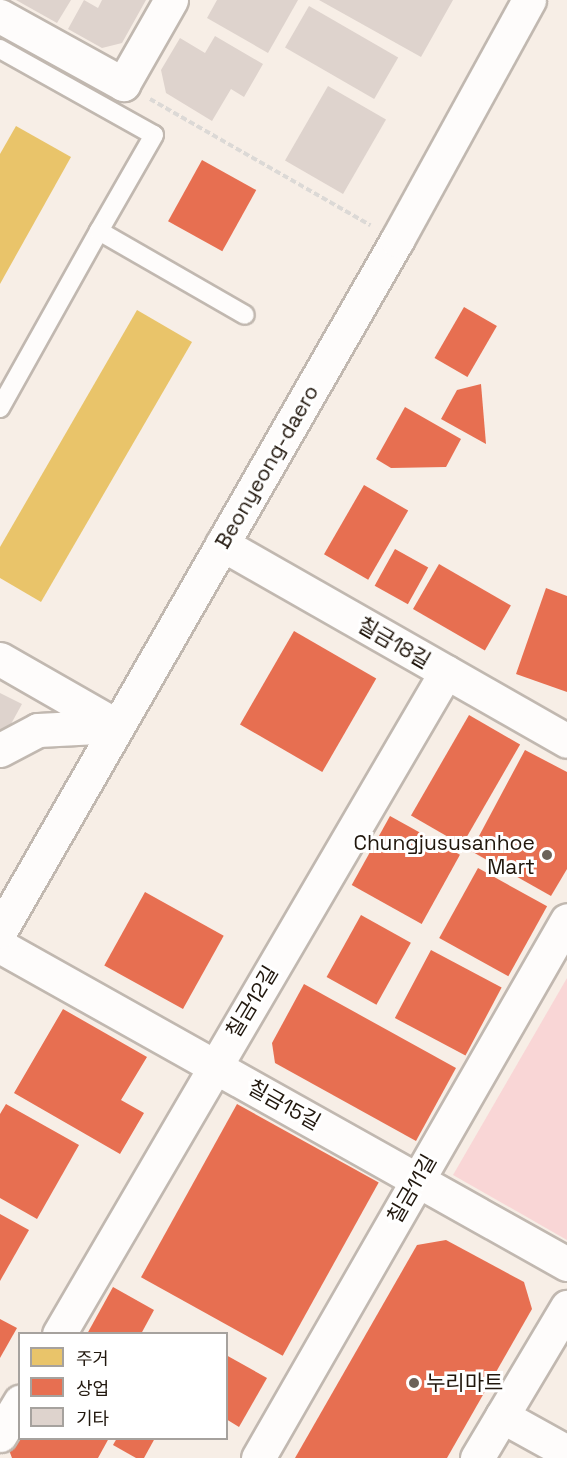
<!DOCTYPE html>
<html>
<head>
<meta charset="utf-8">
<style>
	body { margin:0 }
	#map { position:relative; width:567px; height:1458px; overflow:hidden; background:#f7eee6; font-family:"Space Grotesk","Noto Sans KR",sans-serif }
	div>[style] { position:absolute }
	.green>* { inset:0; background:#f9d6d6 }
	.homes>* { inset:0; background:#e9c46a }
	.shops>* { inset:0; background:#e76f51; transform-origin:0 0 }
	.building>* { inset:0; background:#ded3cd; transform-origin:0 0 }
	.path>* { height:4px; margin-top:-2px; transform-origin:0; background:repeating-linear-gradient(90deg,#dcd9d6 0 6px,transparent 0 9px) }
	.roads { filter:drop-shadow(2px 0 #c1b8b0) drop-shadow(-2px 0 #c1b8b0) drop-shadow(0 2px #c1b8b0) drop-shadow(0 -2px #c1b8b0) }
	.service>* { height:18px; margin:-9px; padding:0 9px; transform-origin:9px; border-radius:9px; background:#fefcfb }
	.minor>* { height:33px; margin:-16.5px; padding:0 16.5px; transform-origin:16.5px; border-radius:16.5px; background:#fefcfb }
	.tertiary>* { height:33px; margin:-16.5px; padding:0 16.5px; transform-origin:16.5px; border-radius:16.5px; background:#fefcfb }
	.dots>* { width:16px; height:16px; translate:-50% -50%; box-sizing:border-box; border:3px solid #fff; border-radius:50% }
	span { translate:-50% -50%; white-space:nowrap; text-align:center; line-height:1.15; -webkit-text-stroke:6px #fff; paint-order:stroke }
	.street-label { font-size:21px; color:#21170d }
	.poi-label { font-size:21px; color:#21170d }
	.right { translate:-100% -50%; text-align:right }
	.left { translate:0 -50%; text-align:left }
	.legend { position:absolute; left:18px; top:1332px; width:210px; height:108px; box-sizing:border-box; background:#fff; border:2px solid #a6a29e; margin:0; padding:8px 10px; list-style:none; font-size:18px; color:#21170d }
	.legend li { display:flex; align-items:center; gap:12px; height:30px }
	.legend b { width:30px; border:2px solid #a6a29e }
</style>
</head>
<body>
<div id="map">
	<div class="green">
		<div style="clip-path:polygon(567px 978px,567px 1240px,453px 1175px)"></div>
	</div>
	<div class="homes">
		<div style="clip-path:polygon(16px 126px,71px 157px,0 284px,0 154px)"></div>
		<div style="clip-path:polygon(137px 310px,192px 342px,41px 602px,0 578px,0 547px)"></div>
	</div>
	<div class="shops">
		<div style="left:202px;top:160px;width:62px;height:70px;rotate:29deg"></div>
		<div style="left:464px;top:307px;width:38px;height:59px;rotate:30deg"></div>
		<div style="clip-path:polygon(481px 384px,486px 444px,441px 419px,457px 390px)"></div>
		<div style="clip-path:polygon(405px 407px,461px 439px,446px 467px,391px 468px,376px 459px)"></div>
		<div style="left:364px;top:485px;width:51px;height:80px;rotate:30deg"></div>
		<div style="left:395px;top:549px;width:38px;height:42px;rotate:29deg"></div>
		<div style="left:439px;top:564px;width:83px;height:52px;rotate:30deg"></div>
		<div style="clip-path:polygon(546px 588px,567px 596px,567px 692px,516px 674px)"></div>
		<div style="left:294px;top:631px;width:95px;height:108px;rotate:30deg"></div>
		<div style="left:469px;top:715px;width:59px;height:116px;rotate:30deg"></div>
		<div style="clip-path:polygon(525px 750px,567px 772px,567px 869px,551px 896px,471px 851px)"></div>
		<div style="left:390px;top:816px;width:80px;height:79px;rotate:29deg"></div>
		<div style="left:478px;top:868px;width:79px;height:80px;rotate:29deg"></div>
		<div style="left:145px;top:892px;width:90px;height:84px;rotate:29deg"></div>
		<div style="left:361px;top:915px;width:57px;height:71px;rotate:29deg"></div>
		<div style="left:431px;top:950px;width:80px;height:77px;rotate:28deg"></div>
		<div style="clip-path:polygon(304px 984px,456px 1068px,416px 1141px,275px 1063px,272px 1043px)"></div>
		<div style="clip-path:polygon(63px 1009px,147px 1057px,121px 1100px,144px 1113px,120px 1154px,14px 1093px)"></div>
		<div style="clip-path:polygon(6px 1104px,79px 1145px,37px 1219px,0 1198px,0 1114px)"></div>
		<div style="left:237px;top:1104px;width:162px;height:198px;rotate:29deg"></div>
		<div style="clip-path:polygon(0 1214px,29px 1230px,0 1281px)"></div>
		<div style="clip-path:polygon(446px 1240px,524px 1282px,532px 1309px,447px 1458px,295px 1458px,417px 1245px)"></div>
		<div style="clip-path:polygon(113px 1287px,154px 1310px,141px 1334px,87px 1334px)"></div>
		<div style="clip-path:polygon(0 1319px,17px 1328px,0 1358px)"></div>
		<div style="clip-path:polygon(226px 1355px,267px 1378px,239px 1427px,226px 1419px)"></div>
		<div style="clip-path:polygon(20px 1424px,20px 1438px,109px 1438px,98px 1458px,12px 1458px,7px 1445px)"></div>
		<div style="clip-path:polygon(117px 1438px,155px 1438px,144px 1458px,136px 1458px,113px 1445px)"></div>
	</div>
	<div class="building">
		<div style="clip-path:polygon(16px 0,71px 0,57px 23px)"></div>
		<div style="clip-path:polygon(84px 0,98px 8px,102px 0,146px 0,122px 43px,102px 48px,68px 29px)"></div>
		<div style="clip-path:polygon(217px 0,298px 0,268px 53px,207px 18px)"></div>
		<div style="clip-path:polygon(319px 0,453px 0,421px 57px)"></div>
		<div style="left:309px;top:6px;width:103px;height:48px;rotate:30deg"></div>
		<div style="clip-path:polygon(215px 36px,263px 64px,244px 97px,231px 89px,212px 121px,166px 93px,161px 70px,180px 38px,205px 53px)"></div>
		<div style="left:328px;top:86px;width:67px;height:86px;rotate:30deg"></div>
		<div style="clip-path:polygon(0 693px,22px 704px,0 744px)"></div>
	</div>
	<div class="path">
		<div style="left:150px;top:99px;width:254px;rotate:29.8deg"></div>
	</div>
	<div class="roads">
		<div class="service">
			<div style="left:0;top:49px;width:176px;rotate:29.2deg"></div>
			<div style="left:154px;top:135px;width:111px;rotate:119.8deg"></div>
			<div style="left:0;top:408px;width:203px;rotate:-60.8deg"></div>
			<div style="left:99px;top:231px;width:168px;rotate:29.9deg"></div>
		</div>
		<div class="minor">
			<div style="left:0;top:16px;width:141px;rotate:28.9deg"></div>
			<div style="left:123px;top:84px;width:97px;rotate:-60.3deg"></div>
			<div style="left:222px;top:544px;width:397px;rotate:29.7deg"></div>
			<div style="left:0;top:659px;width:135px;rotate:29.8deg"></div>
			<div style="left:0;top:750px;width:43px;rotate:-27.8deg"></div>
			<div style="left:38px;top:730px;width:79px;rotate:-2.9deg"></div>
			<div style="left:0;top:946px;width:650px;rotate:29.29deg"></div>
			<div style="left:59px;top:1334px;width:767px;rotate:-59.69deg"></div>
			<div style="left:502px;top:1416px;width:74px;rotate:29deg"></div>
			<div style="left:0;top:1435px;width:39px;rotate:-59deg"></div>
			<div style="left:258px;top:1458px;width:620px;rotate:-60.13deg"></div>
			<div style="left:477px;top:1458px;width:176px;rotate:-59.2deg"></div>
		</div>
		<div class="tertiary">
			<div style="left:0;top:931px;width:797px;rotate:-60.12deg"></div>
			<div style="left:397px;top:240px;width:274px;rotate:-61.2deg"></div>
		</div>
	</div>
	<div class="dots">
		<div style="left:547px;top:855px;background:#6c6259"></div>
		<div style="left:414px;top:1383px;background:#6c6259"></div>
	</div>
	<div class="street-label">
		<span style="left:267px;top:467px;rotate:-60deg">Beonyeong-daero</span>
		<span style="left:394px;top:643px;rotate:30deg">칠금18길</span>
		<span style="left:252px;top:1002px;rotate:-59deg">칠금12길</span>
		<span style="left:284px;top:1105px;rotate:29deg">칠금15길</span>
		<span style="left:412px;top:1189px;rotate:-60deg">칠금11길</span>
	</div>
	<div class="poi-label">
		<span class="right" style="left:535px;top:855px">Chungjususanhoe<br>Mart</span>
		<span class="left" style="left:426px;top:1383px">누리마트</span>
	</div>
	<ul class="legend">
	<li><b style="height:16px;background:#e9c46a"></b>주거</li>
	<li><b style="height:16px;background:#e76f51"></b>상업</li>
	<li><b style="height:16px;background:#ded3cd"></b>기타</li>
	</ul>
</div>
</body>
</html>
